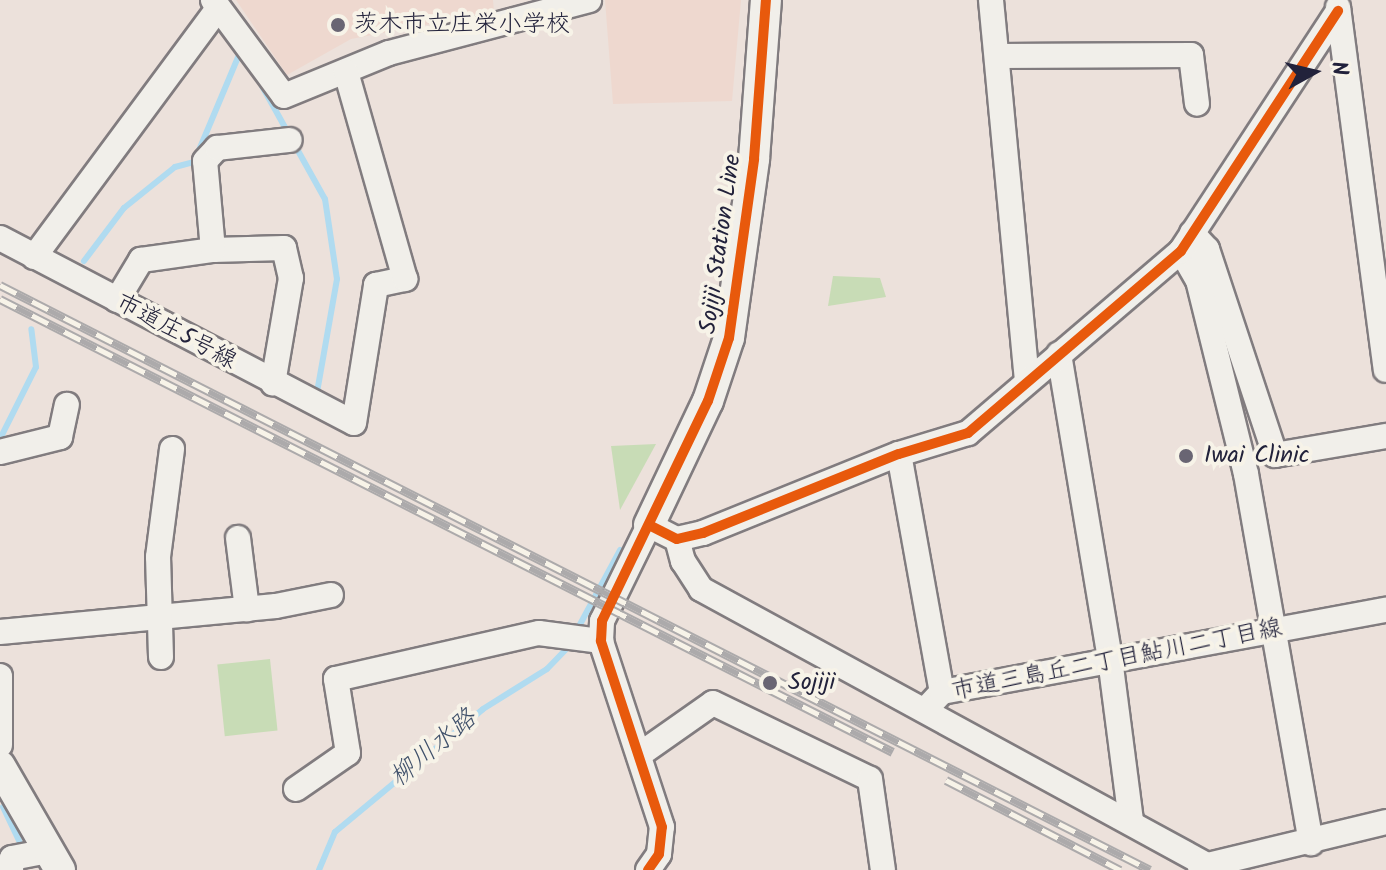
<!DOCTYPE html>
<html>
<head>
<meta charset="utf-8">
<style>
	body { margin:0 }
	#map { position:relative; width:1386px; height:870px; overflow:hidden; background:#ece1db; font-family:Kalam,"Klee One",sans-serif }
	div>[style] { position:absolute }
	.built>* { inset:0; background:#eed8cf }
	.green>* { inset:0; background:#c8dcb6; transform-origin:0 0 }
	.stream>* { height:6px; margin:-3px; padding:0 3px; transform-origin:3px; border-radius:3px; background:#b0dbf0 }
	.roads { filter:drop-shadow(2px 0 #817c7f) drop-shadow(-2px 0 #817c7f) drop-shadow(0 2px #817c7f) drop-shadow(0 -2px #817c7f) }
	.minor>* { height:24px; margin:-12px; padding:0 12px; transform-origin:12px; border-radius:12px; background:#f1efea }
	.major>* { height:30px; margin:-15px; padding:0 15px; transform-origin:15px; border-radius:15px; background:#f1efea }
	.rail>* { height:9px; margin-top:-4.5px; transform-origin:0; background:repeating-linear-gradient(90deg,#f7f3e8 0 18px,#acaaab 0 36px); box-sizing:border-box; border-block:2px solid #acaaab }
	.cycleway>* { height:10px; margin:-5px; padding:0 5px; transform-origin:5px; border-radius:5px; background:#e8590c }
	.dots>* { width:22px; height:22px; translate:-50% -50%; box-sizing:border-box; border:4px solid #f7f3e8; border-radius:50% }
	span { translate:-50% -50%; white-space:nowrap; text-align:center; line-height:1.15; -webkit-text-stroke:8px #f7f3e8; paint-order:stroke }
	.poi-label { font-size:24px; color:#22223b }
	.left { translate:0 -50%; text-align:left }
	.street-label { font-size:24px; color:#22223b }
	.water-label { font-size:26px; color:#3f506a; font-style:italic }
	.north { position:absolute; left:1274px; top:32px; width:80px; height:80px; -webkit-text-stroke:6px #f7f3e8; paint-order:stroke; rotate:82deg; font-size:22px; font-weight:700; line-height:32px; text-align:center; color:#22223b }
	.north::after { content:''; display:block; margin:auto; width:28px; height:36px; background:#22223b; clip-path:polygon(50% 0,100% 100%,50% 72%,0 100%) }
</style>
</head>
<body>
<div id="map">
	<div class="built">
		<div style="clip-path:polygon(236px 0,493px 0,494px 12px,351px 39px,287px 75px)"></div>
		<div style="clip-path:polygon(605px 0,741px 0,732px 101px,613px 104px)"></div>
	</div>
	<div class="green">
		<div style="clip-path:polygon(833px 276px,880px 278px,886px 297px,828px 306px)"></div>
		<div style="clip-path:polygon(656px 444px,620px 510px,611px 446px)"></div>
		<div style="left:270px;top:659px;width:72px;height:53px;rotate:84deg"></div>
	</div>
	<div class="stream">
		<div style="left:262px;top:86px;width:129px;rotate:60.9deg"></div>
		<div style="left:325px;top:199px;width:81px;rotate:81.5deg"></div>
		<div style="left:337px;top:279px;width:115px;rotate:100deg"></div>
		<div style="left:84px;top:261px;width:66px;rotate:-53deg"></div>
		<div style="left:124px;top:208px;width:65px;rotate:-38.8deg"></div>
		<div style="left:175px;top:167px;width:20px;rotate:-15deg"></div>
		<div style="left:194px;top:162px;width:121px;rotate:-67.2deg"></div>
		<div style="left:0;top:439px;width:80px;rotate:-63.4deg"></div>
		<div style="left:36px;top:367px;width:38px;rotate:-97deg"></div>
		<div style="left:577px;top:630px;width:91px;rotate:-61.7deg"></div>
		<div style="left:3px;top:807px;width:49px;rotate:64.5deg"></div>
		<div style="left:319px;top:870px;width:41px;rotate:-67.2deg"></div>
		<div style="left:335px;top:832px;width:192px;rotate:-39.7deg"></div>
		<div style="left:483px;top:709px;width:75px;rotate:-32deg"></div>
		<div style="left:547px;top:669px;width:32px;rotate:-46deg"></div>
	</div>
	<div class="roads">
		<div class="minor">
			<div style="left:213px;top:0;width:119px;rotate:53.5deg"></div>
			<div style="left:284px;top:96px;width:113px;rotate:-22.3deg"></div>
			<div style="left:389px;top:53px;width:207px;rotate:-14.8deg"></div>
			<div style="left:991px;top:0;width:382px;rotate:84.6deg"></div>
			<div style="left:1338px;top:7px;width:366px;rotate:82.5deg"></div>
			<div style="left:998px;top:56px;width:193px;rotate:-0.3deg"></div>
			<div style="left:1191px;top:55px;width:49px;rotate:83deg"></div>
			<div style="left:1192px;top:233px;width:22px;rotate:47deg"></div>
			<div style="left:1207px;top:249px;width:217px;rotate:71.7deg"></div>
			<div style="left:1275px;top:455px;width:113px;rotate:-9.7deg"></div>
			<div style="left:0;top:238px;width:399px;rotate:27.6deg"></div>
			<div style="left:354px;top:423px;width:140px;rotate:-80.9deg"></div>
			<div style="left:376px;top:285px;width:30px;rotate:-12deg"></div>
			<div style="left:405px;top:279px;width:215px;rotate:-105.9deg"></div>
			<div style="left:213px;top:250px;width:71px;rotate:-1.6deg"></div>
			<div style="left:284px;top:248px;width:31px;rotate:77deg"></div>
			<div style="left:291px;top:278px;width:107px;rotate:99.7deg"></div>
			<div style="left:1181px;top:251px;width:34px;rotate:60deg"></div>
			<div style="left:1198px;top:280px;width:200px;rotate:76.1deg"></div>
			<div style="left:1246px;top:474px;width:375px;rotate:80deg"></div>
			<div style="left:34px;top:257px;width:306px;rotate:-53.5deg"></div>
			<div style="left:117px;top:300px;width:47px;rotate:-59deg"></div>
			<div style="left:141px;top:260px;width:73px;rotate:-7.9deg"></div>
			<div style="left:213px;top:250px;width:89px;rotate:-95.1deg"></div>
			<div style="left:205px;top:161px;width:18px;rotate:-47deg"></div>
			<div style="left:217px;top:148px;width:73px;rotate:-6.3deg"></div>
			<div style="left:1059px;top:354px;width:309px;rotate:80.5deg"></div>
			<div style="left:1110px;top:659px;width:163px;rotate:82.6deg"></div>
			<div style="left:0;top:452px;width:62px;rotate:-14deg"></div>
			<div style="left:60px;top:437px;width:33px;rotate:-78deg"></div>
			<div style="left:899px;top:454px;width:242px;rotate:79.8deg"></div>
			<div style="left:238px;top:538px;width:72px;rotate:82.8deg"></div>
			<div style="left:677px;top:539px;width:23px;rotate:75deg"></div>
			<div style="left:683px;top:561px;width:33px;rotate:57deg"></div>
			<div style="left:701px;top:589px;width:587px;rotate:28.62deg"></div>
			<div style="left:0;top:632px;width:277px;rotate:-5.4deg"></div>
			<div style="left:276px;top:606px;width:56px;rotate:-11.3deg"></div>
			<div style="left:161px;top:657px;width:100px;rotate:-91.7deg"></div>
			<div style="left:158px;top:557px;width:109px;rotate:-82.6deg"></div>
			<div style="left:0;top:676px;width:69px;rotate:90deg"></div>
			<div style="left:925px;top:710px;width:25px;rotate:-47deg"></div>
			<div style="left:942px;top:692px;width:452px;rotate:-10.5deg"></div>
			<div style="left:639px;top:755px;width:90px;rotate:-35.1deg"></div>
			<div style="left:713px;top:703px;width:174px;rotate:25.8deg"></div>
			<div style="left:870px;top:779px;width:92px;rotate:81.9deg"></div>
			<div style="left:296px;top:789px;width:63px;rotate:-34.7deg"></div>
			<div style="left:348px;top:753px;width:75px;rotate:-99.2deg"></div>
			<div style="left:336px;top:679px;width:208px;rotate:-12.8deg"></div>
			<div style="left:539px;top:633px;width:63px;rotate:7.4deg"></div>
			<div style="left:1200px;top:867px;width:191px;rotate:-13.6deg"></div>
			<div style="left:11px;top:870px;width:12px;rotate:-85deg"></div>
			<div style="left:12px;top:858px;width:37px;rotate:-11deg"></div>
			<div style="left:648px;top:870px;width:19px;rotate:-55deg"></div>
			<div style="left:659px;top:854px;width:27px;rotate:-84deg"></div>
			<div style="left:662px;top:827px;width:196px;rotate:-108.2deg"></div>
			<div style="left:601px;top:641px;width:20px;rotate:-87deg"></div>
			<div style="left:602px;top:621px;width:107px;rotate:-63.9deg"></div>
			<div style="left:649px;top:525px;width:31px;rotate:27deg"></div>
			<div style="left:677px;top:539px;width:27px;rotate:-13deg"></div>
			<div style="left:703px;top:533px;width:211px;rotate:-22deg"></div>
			<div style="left:899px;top:454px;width:72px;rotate:-16.9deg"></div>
			<div style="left:968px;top:433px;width:280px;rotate:-40.5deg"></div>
			<div style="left:1181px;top:251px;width:287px;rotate:-56.8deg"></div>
		</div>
		<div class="major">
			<div style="left:649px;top:525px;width:137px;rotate:-64.6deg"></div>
			<div style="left:708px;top:401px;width:66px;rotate:-71.6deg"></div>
			<div style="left:729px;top:338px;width:181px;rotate:-82deg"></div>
			<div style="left:754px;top:159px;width:159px;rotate:-85.7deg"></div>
			<div style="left:0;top:766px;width:120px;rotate:60deg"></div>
		</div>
	</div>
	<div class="rail">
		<div style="left:0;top:285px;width:1290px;rotate:26.96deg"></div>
		<div style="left:0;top:299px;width:1001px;rotate:26.9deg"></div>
		<div style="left:946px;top:780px;width:196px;rotate:27.3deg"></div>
	</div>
	<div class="cycleway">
		<div style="left:649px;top:525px;width:31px;rotate:27deg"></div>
		<div style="left:677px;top:539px;width:27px;rotate:-13deg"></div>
		<div style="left:703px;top:533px;width:211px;rotate:-22deg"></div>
		<div style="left:899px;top:454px;width:72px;rotate:-16.9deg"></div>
		<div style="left:968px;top:433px;width:280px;rotate:-40.5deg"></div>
		<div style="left:1181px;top:251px;width:287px;rotate:-56.8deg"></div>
		<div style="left:648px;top:870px;width:19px;rotate:-55deg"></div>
		<div style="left:659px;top:854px;width:27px;rotate:-84deg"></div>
		<div style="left:662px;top:827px;width:196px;rotate:-108.2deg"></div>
		<div style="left:601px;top:641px;width:20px;rotate:-87deg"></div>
		<div style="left:602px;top:621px;width:244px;rotate:-64.3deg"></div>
		<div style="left:708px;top:401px;width:66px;rotate:-71.6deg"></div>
		<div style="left:729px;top:338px;width:181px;rotate:-82deg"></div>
		<div style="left:754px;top:159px;width:159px;rotate:-85.7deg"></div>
	</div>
	<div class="dots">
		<div style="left:338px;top:25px;background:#696573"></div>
		<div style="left:1186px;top:456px;background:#696573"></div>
		<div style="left:770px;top:683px;background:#696573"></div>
	</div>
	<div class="poi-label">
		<span class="left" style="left:354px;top:25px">茨木市立庄栄小学校</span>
		<span class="left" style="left:1204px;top:456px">Iwai Clinic</span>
		<span class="left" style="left:788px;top:683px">Sojiji</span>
	</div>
	<div class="street-label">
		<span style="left:721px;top:244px;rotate:-82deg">Sojiji Station Line</span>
		<span style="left:176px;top:332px;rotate:28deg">市道庄5号線</span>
		<span style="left:1117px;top:660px;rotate:-11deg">市道三島丘二丁目鮎川二丁目線</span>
	</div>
	<div class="water-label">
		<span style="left:434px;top:749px;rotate:-40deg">柳川水路</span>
	</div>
	<div class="north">N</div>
</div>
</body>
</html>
